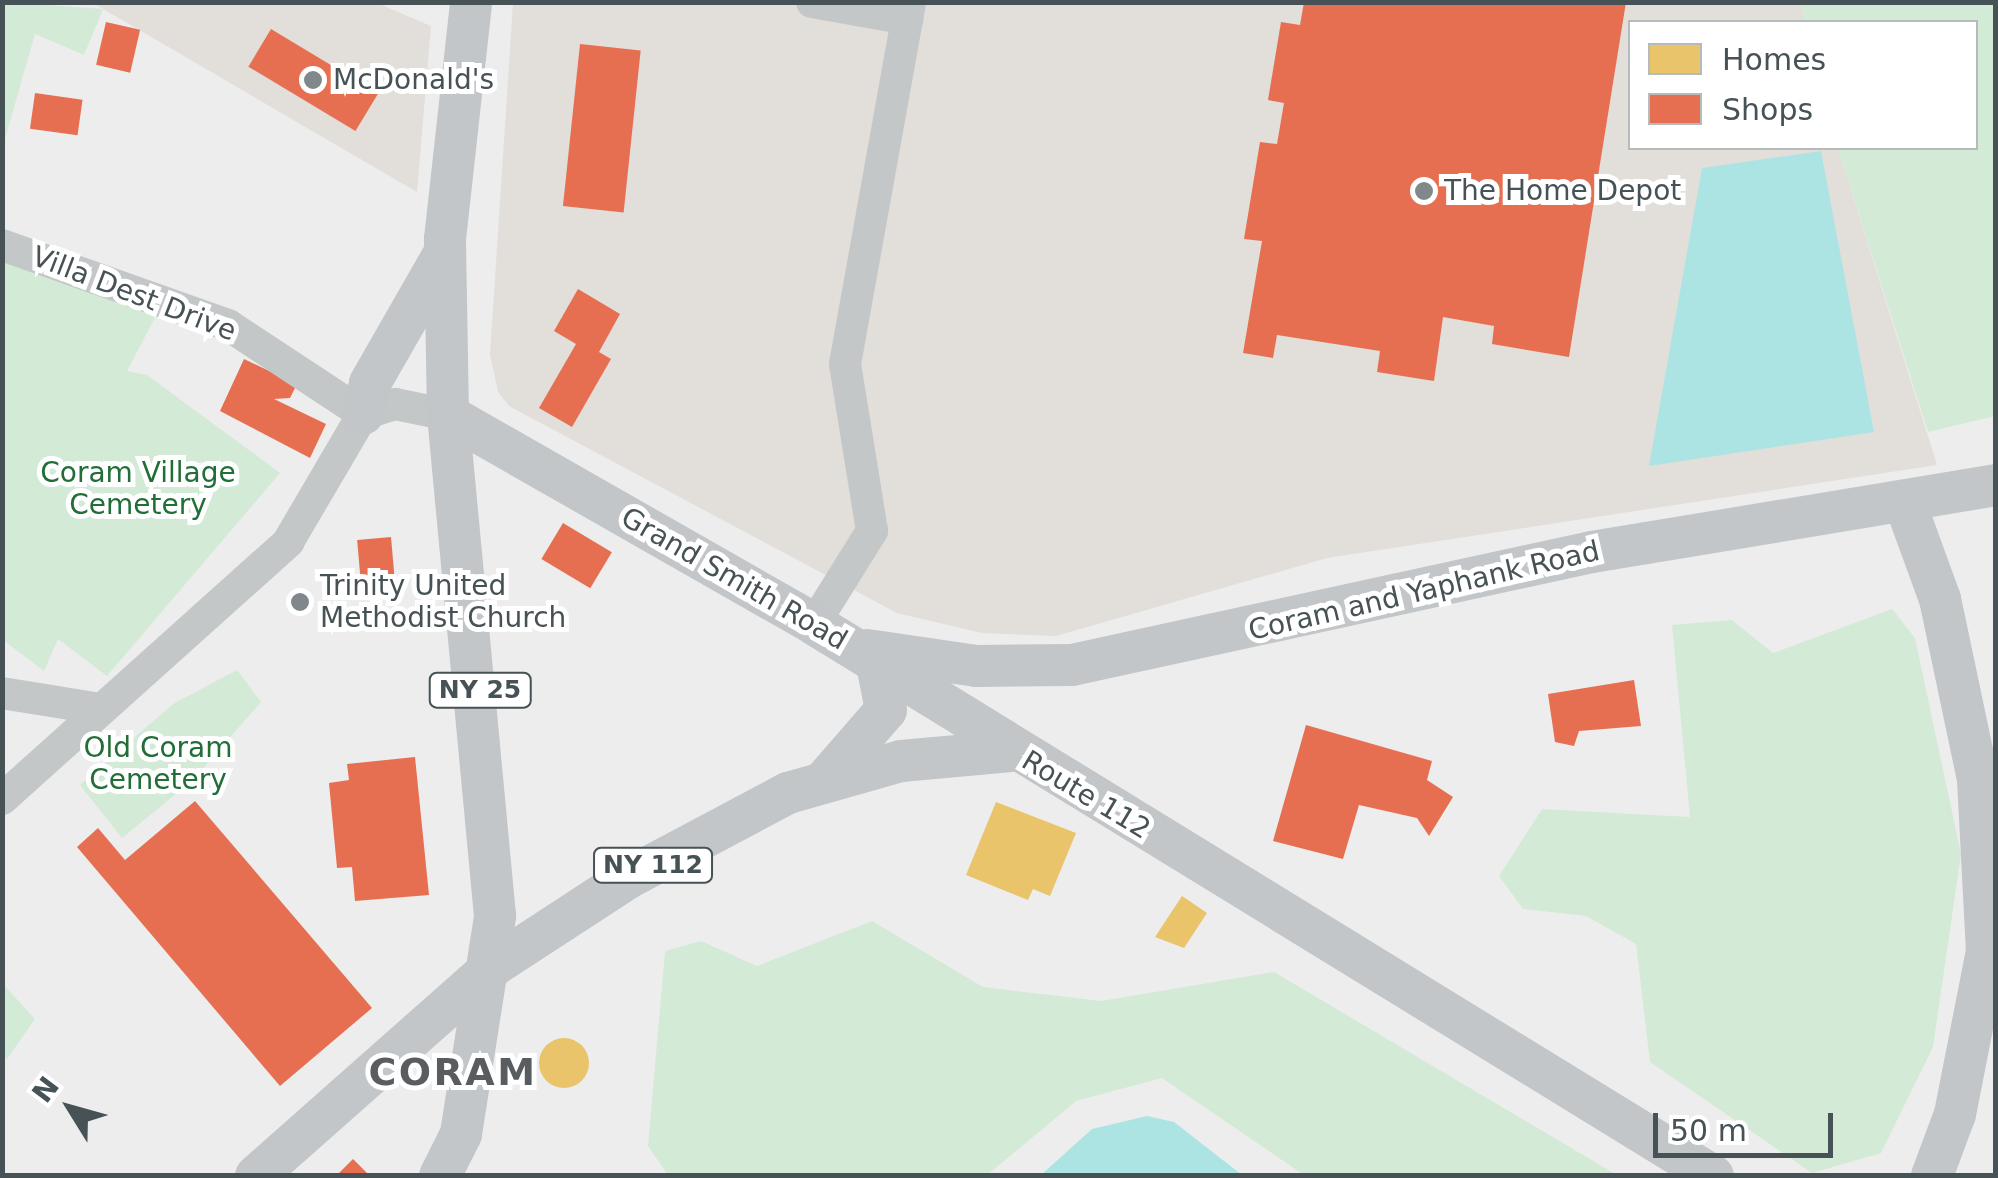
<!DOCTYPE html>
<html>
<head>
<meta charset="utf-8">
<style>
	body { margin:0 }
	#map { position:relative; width:1998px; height:1178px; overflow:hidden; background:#ededed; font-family:"DejaVu Sans",sans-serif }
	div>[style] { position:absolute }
	.commercial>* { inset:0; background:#e2deda }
	.green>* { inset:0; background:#d3ead7 }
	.water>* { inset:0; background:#ace4e4 }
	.homes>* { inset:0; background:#e9c46a }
	.round { border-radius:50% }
	.shops>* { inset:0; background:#e76f51; transform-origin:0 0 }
	.minor>* { height:32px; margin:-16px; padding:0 16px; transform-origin:16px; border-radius:16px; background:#c4c7c8 }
	.major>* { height:42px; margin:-21px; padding:0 21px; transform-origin:21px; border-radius:21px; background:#c2c6c8 }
	.dots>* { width:28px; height:28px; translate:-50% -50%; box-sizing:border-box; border:5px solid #fff; border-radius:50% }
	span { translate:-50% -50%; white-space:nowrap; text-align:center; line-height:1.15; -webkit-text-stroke:10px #fff; paint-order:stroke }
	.shield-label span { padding:2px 8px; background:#fff; border:2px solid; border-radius:8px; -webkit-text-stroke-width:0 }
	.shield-label { font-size:25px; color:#465256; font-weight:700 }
	.poi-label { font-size:28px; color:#465256 }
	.left { translate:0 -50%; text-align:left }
	.street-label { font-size:28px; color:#465256 }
	.park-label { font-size:28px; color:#216e37 }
	.district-label { font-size:38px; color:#595d5f; font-weight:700; letter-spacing:2.5px }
	.frame { position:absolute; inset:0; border:5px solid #465256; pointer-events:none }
	.legend { position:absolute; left:1628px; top:20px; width:350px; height:130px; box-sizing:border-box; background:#fff; border:2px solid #b5babb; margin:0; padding:12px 18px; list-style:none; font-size:30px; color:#465256 }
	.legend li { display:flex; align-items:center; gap:20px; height:50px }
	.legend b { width:50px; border:2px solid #b5babb }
	.north { position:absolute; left:20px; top:1058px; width:100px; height:100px; -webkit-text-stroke:8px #fff; paint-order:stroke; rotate:307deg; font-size:28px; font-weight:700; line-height:40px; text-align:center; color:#465256 }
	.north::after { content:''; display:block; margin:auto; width:35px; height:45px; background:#465256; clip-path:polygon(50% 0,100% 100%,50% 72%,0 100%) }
	.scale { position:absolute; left:1653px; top:1113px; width:180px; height:45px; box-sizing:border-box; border:5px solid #465256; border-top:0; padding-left:12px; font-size:30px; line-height:35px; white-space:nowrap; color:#465256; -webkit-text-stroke:8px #fff; paint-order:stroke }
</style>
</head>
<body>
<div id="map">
	<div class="commercial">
		<div style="clip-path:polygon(93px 3px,377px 3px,431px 26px,417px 192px)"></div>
		<div style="clip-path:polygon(513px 3px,1801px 3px,1805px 22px,1630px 22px,1630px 148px,1838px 148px,1937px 465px,1327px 558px,1056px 636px,982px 633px,897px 613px,509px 406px,498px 392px,490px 355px)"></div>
	</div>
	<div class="green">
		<div style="clip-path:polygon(3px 2px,103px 9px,84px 55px,35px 34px,3px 146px)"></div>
		<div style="clip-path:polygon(1801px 3px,1995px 3px,1995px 416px,1928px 432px,1838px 148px,1976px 148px,1976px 22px,1805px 22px)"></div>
		<div style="clip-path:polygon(2px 259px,158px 312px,127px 371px,147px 375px,280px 473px,107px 676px,58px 639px,44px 671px,3px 640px)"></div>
		<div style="clip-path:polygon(1892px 609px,1915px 638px,1961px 854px,1933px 1047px,1881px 1153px,1812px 1173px,1650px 1062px,1636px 944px,1586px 916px,1523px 909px,1499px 876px,1542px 809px,1690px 817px,1672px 625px,1732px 620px,1773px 653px)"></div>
		<div style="clip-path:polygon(237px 670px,261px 702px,193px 780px,122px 838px,80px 785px,173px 704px)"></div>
		<div style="clip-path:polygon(872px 921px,983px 987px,1101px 1001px,1274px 972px,1617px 1175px,1304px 1175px,1162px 1078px,1076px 1101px,987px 1175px,668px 1175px,648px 1146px,665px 951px,701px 941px,757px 966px)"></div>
		<div style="clip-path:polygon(2px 983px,35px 1019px,7px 1059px,3px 1056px)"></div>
	</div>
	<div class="water">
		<div style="clip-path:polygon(1821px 151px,1874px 432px,1649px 466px,1702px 168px)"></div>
		<div style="clip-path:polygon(1147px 1116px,1174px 1122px,1242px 1175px,1041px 1175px,1092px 1129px)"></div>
	</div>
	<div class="homes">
		<div style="clip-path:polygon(996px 802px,1076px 833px,1050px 896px,1033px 889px,1028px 900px,966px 875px)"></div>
		<div style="clip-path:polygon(1182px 896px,1207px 913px,1184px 948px,1155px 937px)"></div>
		<div class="round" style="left:539px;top:1038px;width:50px;height:50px"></div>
	</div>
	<div class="shops">
		<div style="clip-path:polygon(1304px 2px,1626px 2px,1569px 357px,1492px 344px,1494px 326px,1443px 317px,1434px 381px,1377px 372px,1380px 351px,1277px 335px,1273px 358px,1243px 353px,1262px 241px,1244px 239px,1260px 142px,1277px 144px,1284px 103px,1268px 100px,1281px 22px,1300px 25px)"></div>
		<div style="left:106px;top:22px;width:35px;height:44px;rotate:13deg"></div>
		<div style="left:271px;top:29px;width:125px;height:44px;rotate:31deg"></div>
		<div style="left:580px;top:44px;width:61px;height:163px;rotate:6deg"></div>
		<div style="left:35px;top:93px;width:48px;height:36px;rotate:8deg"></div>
		<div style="clip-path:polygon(578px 289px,620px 314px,599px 352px,611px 359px,572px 427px,539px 408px,576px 344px,554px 331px)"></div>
		<div style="clip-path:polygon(244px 359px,297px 384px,290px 398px,274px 399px,326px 424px,310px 458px,220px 411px)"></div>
		<div style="left:563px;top:523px;width:57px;height:42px;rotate:31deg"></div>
		<div style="left:391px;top:537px;width:55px;height:34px;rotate:85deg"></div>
		<div style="clip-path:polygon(1634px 680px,1641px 726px,1579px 731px,1574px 746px,1555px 742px,1548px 694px)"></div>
		<div style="clip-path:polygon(1306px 725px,1432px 761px,1427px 780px,1453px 797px,1429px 836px,1417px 818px,1359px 805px,1343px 859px,1273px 841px)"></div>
		<div style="clip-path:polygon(415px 757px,429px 895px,355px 901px,352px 867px,337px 868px,329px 783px,349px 780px,347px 764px)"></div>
		<div style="clip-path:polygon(195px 801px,372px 1008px,280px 1086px,77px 847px,98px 828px,125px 860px)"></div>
		<div style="clip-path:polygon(353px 1159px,370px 1176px,336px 1176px)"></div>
	</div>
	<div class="minor">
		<div style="left:812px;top:2px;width:97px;rotate:10.1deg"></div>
		<div style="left:2px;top:245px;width:240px;rotate:19.5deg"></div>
		<div style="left:228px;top:325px;width:162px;rotate:33.4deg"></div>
		<div style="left:814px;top:624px;width:110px;rotate:-58.1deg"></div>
		<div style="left:872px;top:531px;width:169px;rotate:-99.2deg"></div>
		<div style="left:845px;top:364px;width:368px;rotate:-79.8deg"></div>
		<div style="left:2px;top:693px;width:100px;rotate:9.2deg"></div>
		<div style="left:2px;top:799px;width:385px;rotate:-41.9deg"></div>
		<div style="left:288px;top:542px;width:148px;rotate:-59.6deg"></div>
		<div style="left:363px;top:414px;width:34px;rotate:-17deg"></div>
		<div style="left:395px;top:404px;width:54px;rotate:11.7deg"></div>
	</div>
	<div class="major">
		<div style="left:363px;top:414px;width:32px;rotate:-77deg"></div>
		<div style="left:370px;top:383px;width:151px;rotate:-60.2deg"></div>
		<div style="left:448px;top:415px;width:421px;rotate:29.7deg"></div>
		<div style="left:814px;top:624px;width:1055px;rotate:31.55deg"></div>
		<div style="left:1905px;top:503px;width:102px;rotate:70deg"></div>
		<div style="left:1940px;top:599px;width:185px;rotate:78.1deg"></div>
		<div style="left:1978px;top:780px;width:171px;rotate:87deg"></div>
		<div style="left:1987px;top:951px;width:166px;rotate:101.1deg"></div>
		<div style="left:1955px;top:1114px;width:66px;rotate:110.4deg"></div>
		<div style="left:867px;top:650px;width:111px;rotate:8.3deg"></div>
		<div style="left:977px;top:666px;width:95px;rotate:-0.6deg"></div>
		<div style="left:1072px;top:665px;width:532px;rotate:-12.26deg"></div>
		<div style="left:1592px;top:552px;width:410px;rotate:-9.4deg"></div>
		<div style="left:826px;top:779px;width:91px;rotate:-49deg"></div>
		<div style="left:886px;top:710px;width:47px;rotate:-101.1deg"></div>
		<div style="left:256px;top:1176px;width:317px;rotate:-41.5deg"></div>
		<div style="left:493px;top:966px;width:161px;rotate:-33.1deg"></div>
		<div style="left:628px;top:878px;width:181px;rotate:-28deg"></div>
		<div style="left:788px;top:793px;width:117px;rotate:-15.8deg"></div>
		<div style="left:901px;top:761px;width:113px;rotate:-5.1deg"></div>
		<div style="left:440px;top:1176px;width:47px;rotate:-63.4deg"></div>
		<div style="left:461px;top:1134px;width:221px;rotate:-81.1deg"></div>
		<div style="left:495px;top:916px;width:503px;rotate:-95.36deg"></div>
		<div style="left:448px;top:415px;width:176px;rotate:-91deg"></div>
		<div style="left:445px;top:239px;width:238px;rotate:-83.7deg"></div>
	</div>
	<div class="dots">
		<div style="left:313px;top:80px;background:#80888b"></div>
		<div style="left:1424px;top:191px;background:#80888b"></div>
		<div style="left:300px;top:602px;background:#80888b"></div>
	</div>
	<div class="shield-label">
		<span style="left:480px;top:690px">NY 25</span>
		<span style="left:653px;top:865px">NY 112</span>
	</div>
	<div class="poi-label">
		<span class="left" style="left:333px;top:80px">McDonald's</span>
		<span class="left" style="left:1444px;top:191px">The Home Depot</span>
		<span class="left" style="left:320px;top:602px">Trinity United<br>Methodist Church</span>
	</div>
	<div class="street-label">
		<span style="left:134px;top:294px;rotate:21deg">Villa Dest Drive</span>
		<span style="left:734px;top:579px;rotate:30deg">Grand Smith Road</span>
		<span style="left:1424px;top:591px;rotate:-13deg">Coram and Yaphank Road</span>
		<span style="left:1086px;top:795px;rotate:31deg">Route 112</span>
	</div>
	<div class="park-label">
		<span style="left:138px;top:489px">Coram Village<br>Cemetery</span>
		<span style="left:158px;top:764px">Old Coram<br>Cemetery</span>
	</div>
	<div class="district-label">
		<span style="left:453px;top:1073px">CORAM</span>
	</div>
	<div class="frame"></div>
	<ul class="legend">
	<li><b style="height:28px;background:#e9c46a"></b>Homes</li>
	<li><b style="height:28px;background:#e76f51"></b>Shops</li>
	</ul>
	<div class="north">N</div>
	<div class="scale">50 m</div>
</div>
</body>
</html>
